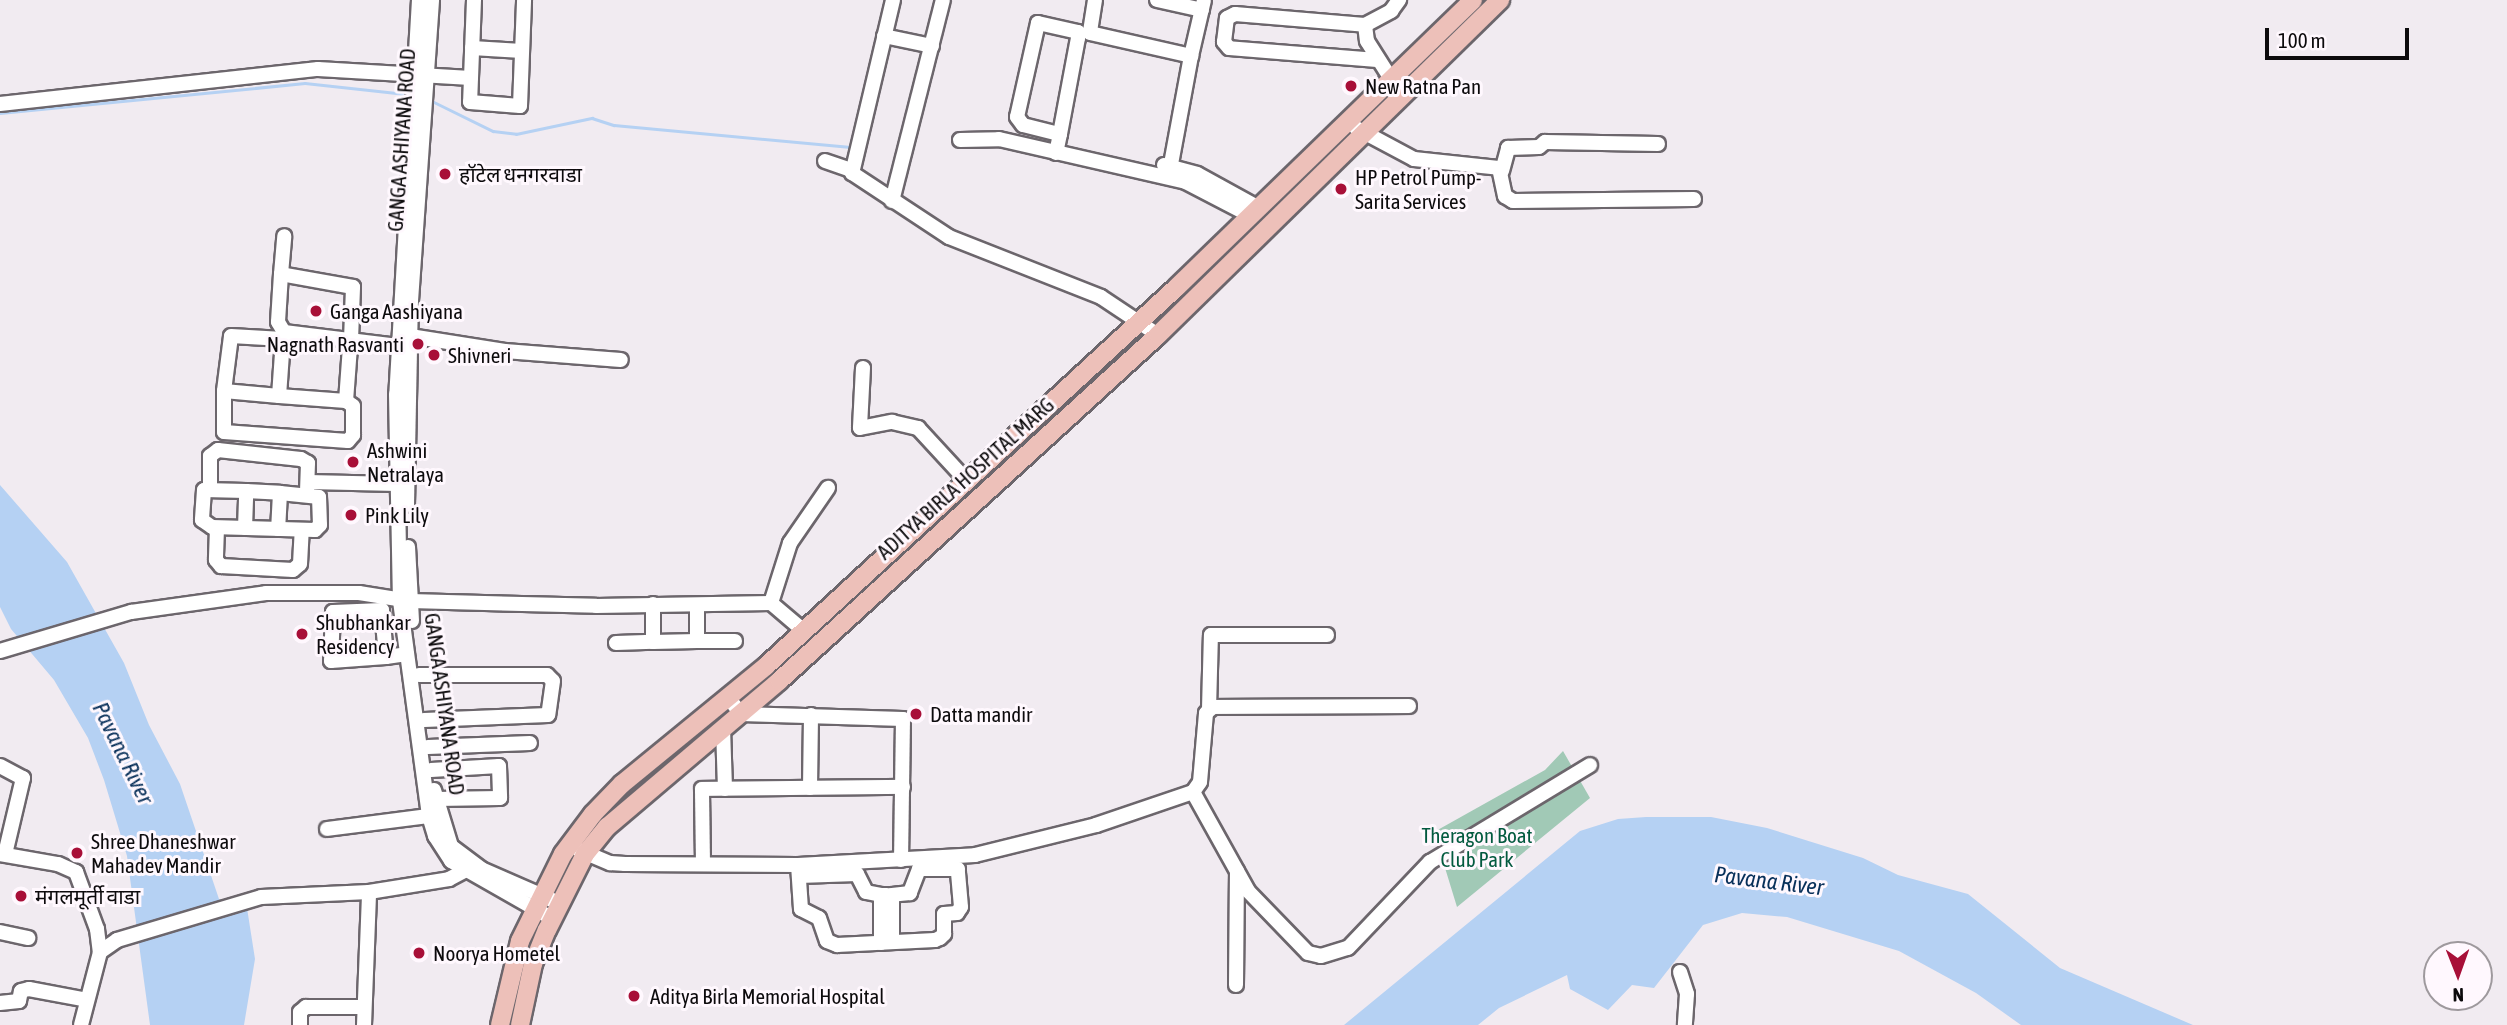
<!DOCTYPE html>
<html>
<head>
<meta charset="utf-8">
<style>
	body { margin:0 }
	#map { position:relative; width:2507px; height:1025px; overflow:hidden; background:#f1ebf1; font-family:"Asap Condensed","Noto Sans Devanagari",sans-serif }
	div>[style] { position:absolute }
	.green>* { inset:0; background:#a1c9b6 }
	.water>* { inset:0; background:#b5d1f3 }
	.stream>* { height:2.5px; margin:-1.25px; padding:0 1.25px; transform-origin:1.25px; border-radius:1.25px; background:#b5d1f3 }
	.roads { filter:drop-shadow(2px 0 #6c666c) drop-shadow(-2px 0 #6c666c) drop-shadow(0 2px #6c666c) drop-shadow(0 -2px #6c666c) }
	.minor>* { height:14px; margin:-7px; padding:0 7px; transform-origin:7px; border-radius:7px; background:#fff }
	.major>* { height:18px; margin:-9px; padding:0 9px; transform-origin:9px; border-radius:9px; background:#edc0b9 }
	.dots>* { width:19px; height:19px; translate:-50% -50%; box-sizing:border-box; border:4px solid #fff8fe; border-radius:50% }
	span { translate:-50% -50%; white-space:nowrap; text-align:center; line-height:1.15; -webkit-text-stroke:6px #fff8fe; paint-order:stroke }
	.poi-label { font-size:21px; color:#0c0a0c }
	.left { translate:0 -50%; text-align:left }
	.right { translate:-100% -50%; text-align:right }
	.street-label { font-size:21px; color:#0c0a0c }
	.park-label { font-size:21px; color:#035a3f }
	.water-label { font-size:23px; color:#08305a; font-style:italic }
	.north { position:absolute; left:2423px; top:941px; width:70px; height:70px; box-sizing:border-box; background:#fff8fe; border:2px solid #9e999d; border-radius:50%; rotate:179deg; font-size:19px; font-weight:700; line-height:28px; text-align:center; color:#0c0a0c }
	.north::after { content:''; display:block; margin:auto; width:24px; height:32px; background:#a80f38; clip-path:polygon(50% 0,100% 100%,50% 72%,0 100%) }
	.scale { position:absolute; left:2265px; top:28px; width:144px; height:32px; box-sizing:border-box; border:4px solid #0c0a0c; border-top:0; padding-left:9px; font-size:21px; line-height:24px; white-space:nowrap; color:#0c0a0c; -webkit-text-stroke:5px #fff8fe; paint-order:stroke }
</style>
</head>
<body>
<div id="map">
	<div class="green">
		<div style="clip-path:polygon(1563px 751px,1590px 798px,1457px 907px,1434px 832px,1545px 770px)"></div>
	</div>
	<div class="water">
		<div style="clip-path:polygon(0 485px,67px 562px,124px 663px,149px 725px,180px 784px,219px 899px,247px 908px,255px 959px,244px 1025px,150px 1025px,127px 856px,104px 780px,88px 738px,54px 680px,11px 629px,0 607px)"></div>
		<div style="clip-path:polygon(1646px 817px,1711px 817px,1767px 828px,1863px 858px,1898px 875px,1968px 894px,2060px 968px,2193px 1025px,2021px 1025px,1976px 993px,1899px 951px,1787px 917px,1742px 913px,1703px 925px,1654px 988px,1632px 985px,1608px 1010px,1570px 989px,1567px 975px,1499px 1008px,1478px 1025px,1344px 1025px,1580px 831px,1618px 819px)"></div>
	</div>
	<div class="stream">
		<div style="left:430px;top:100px;width:70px;rotate:26.2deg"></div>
		<div style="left:493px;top:131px;width:23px;rotate:7deg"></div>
		<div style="left:516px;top:134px;width:78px;rotate:-11.9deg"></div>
		<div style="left:592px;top:118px;width:23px;rotate:18deg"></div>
		<div style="left:614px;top:125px;width:240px;rotate:5.3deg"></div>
		<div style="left:0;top:113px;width:306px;rotate:-5.6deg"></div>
		<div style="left:305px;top:83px;width:103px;rotate:6.2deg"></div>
	</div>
	<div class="roads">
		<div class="minor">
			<div style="left:419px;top:0;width:395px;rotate:93.3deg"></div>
			<div style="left:396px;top:394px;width:207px;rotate:88.9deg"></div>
			<div style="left:400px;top:601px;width:217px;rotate:82.3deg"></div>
			<div style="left:429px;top:816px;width:21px;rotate:73deg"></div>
			<div style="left:435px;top:836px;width:30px;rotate:57deg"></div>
			<div style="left:451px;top:861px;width:117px;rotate:29.6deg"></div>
			<div style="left:474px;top:0;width:102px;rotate:92.2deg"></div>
			<div style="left:470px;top:102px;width:50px;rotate:4.6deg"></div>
			<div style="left:520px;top:106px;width:106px;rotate:-87.8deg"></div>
			<div style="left:893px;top:0;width:178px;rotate:103.3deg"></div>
			<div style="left:852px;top:173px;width:116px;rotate:33.4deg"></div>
			<div style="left:949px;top:237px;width:163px;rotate:21.5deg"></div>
			<div style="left:1101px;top:297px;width:69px;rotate:33.7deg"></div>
			<div style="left:1095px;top:0;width:33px;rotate:99deg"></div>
			<div style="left:1090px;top:33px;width:104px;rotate:12.8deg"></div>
			<div style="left:1191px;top:56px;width:110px;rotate:100.5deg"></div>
			<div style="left:1157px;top:0;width:46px;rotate:12.5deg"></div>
			<div style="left:1365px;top:25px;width:16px;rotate:83deg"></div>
			<div style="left:1367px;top:41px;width:45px;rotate:57.7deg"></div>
			<div style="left:884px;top:36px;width:49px;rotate:11.8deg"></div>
			<div style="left:472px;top:48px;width:50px;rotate:3.4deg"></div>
			<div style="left:1191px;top:56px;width:57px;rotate:-76.9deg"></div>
			<div style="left:1377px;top:60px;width:148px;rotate:-175.4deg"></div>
			<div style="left:1229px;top:48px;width:8px;rotate:-130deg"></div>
			<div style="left:1224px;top:42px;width:24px;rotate:-83deg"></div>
			<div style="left:1227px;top:18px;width:9px;rotate:-27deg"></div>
			<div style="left:1235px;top:14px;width:130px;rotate:4.8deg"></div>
			<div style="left:1365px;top:25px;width:30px;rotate:-28deg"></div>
			<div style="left:1391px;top:11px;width:14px;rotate:-54deg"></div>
			<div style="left:0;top:104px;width:320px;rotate:-6.3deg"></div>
			<div style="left:318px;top:69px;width:153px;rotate:3.4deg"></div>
			<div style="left:1356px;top:128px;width:66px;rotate:28.1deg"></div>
			<div style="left:1414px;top:159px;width:85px;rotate:6deg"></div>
			<div style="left:1499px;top:168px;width:29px;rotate:78deg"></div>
			<div style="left:1505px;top:196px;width:9px;rotate:32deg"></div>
			<div style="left:1513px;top:201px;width:181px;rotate:-0.6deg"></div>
			<div style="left:960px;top:140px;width:39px;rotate:-1deg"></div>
			<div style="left:999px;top:139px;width:192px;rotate:12.9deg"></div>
			<div style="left:1056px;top:153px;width:19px;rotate:-78deg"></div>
			<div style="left:1060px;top:134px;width:98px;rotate:-79.4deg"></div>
			<div style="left:1078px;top:38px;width:6px;rotate:-90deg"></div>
			<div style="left:1078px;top:32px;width:41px;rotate:-167.3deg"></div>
			<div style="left:1038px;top:23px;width:96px;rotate:102.6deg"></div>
			<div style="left:1017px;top:117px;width:10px;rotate:53deg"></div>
			<div style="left:1023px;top:125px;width:38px;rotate:14deg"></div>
			<div style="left:825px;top:161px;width:28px;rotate:19deg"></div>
			<div style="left:1164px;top:165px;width:34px;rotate:15deg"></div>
			<div style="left:1197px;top:174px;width:71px;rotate:28.7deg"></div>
			<div style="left:1502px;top:171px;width:24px;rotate:-75deg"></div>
			<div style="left:1508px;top:148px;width:31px;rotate:-2deg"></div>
			<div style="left:1539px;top:147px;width:8px;rotate:-40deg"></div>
			<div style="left:1545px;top:142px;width:113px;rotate:1deg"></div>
			<div style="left:1178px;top:178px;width:82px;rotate:27.5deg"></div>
			<div style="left:892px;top:201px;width:207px;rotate:-75.8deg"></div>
			<div style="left:281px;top:274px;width:38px;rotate:-85deg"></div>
			<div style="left:410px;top:336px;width:96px;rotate:9deg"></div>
			<div style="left:505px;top:351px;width:116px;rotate:4.4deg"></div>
			<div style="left:351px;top:340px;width:53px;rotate:-87.8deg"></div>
			<div style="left:353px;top:287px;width:73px;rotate:-169.8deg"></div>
			<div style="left:281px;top:274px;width:48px;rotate:93.6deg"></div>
			<div style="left:278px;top:322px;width:12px;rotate:59deg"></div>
			<div style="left:284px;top:332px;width:115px;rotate:7deg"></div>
			<div style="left:398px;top:346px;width:8px"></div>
			<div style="left:299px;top:341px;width:16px;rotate:-173deg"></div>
			<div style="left:283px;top:339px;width:57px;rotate:94deg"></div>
			<div style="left:279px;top:396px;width:67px;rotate:4.3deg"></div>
			<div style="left:346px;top:401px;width:54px;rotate:-85.8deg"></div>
			<div style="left:863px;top:368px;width:60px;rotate:92.9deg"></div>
			<div style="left:860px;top:428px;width:33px;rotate:-11deg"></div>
			<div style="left:892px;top:422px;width:27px;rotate:13deg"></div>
			<div style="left:918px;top:428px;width:69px;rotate:47.3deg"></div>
			<div style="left:224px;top:391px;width:55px;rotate:-82.7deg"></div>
			<div style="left:231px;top:336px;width:52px;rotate:3.3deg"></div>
			<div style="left:279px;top:396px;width:55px;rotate:-174.8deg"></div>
			<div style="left:224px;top:391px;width:41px;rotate:90deg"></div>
			<div style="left:224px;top:432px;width:124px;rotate:4.2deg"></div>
			<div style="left:348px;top:441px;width:8px;rotate:-50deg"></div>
			<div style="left:353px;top:435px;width:29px;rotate:-90deg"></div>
			<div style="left:353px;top:406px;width:9px;rotate:-144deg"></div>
			<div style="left:308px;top:482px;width:89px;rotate:1.3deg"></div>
			<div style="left:210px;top:489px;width:33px;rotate:-90deg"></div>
			<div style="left:210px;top:456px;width:10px;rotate:-37deg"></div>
			<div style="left:218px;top:450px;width:83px;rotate:6.2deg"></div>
			<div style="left:301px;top:459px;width:8px;rotate:30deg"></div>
			<div style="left:308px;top:463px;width:31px;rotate:92deg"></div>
			<div style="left:246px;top:491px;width:34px;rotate:3deg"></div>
			<div style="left:407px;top:505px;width:204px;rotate:-88.9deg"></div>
			<div style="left:411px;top:301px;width:302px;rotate:-86deg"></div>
			<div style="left:217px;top:528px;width:32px;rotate:92deg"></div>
			<div style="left:216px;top:560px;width:8px;rotate:50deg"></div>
			<div style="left:221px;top:566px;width:72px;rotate:3.2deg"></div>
			<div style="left:293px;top:570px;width:9px;rotate:-41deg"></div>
			<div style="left:300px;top:564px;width:34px;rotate:-87deg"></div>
			<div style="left:245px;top:528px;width:37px;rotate:-88deg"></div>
			<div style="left:246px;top:491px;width:42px;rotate:-178.6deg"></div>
			<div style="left:204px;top:490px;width:30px;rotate:94deg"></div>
			<div style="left:202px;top:520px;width:12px;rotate:35deg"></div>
			<div style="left:212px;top:527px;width:103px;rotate:1.7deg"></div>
			<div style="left:315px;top:530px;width:7px;rotate:-45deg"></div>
			<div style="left:320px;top:525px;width:28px;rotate:-92deg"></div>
			<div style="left:319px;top:497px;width:39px;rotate:-174deg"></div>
			<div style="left:280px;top:493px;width:36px;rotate:93deg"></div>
			<div style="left:408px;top:547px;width:74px;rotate:86.9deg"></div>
			<div style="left:771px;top:603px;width:63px;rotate:-72.4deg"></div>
			<div style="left:790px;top:543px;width:67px;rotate:-55.4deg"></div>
			<div style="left:653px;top:604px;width:38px;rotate:90deg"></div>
			<div style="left:653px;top:642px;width:44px;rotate:-1.3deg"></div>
			<div style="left:697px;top:605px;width:36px;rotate:90deg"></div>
			<div style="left:697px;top:641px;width:38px"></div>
			<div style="left:616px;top:643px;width:37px;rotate:-2deg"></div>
			<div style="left:0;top:651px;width:137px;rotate:-16.6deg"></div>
			<div style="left:131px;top:612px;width:136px;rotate:-8deg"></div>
			<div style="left:266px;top:593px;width:93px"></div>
			<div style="left:359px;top:593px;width:52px;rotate:8.9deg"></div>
			<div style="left:410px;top:601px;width:186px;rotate:1.5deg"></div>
			<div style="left:596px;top:606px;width:175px;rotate:-1deg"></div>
			<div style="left:771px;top:603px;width:43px;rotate:40.3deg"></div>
			<div style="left:386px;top:657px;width:47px;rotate:-94.9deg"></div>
			<div style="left:382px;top:610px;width:49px;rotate:177.7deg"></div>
			<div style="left:333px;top:612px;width:49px;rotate:92.3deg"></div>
			<div style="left:331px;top:661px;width:55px;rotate:-4.2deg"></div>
			<div style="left:386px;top:657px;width:21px;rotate:-8deg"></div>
			<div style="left:419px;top:675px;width:128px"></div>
			<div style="left:547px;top:675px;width:8px;rotate:45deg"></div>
			<div style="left:553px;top:681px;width:34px;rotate:98deg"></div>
			<div style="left:548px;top:715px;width:124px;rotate:177.7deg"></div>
			<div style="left:728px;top:697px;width:21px;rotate:53deg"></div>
			<div style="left:741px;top:714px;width:162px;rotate:1.8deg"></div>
			<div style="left:903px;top:719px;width:141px;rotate:90.8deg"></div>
			<div style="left:1209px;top:709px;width:74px;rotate:-88.5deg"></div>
			<div style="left:1211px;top:635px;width:116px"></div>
			<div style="left:723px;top:728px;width:61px;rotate:88.1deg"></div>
			<div style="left:428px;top:747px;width:102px;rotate:-2.2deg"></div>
			<div style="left:0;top:766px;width:26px;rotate:28deg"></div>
			<div style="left:23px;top:778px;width:78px;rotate:103.3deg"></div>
			<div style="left:431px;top:770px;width:68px;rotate:-3.4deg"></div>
			<div style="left:499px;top:766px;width:32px;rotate:88deg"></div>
			<div style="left:500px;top:798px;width:64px;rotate:179.1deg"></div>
			<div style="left:810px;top:788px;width:73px;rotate:-89.2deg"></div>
			<div style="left:434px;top:790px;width:59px;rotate:73.1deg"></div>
			<div style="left:451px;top:846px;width:38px;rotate:37deg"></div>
			<div style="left:481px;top:869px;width:85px;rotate:23.6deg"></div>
			<div style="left:1193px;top:792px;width:12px;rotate:-55deg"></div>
			<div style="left:1200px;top:782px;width:69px;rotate:-85deg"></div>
			<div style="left:1206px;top:713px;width:9px;rotate:-41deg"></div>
			<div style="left:1213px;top:707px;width:196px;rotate:-0.3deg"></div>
			<div style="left:327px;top:829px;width:103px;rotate:-7.3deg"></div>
			<div style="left:579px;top:850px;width:34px;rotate:23deg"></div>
			<div style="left:610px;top:863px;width:15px;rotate:4deg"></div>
			<div style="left:625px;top:864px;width:173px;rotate:0.3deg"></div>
			<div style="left:798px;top:865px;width:177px;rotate:-3.2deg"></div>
			<div style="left:975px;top:855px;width:125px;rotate:-13.9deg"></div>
			<div style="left:1096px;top:825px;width:102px;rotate:-18.8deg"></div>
			<div style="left:1193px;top:792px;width:113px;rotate:60.9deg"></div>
			<div style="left:1248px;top:891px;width:86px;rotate:45.9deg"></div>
			<div style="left:1308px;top:953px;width:13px;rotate:13deg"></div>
			<div style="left:1321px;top:956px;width:28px;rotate:-17deg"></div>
			<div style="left:1348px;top:948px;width:119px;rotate:-46.4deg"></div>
			<div style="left:1430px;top:862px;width:187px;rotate:-31.2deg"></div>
			<div style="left:0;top:854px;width:59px;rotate:9.8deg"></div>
			<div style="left:58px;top:864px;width:20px;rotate:24deg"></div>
			<div style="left:76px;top:872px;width:61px;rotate:69.8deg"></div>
			<div style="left:97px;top:929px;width:23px;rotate:83deg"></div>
			<div style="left:703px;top:863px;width:74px;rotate:-90.8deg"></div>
			<div style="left:702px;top:789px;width:201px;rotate:-0.6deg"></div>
			<div style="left:798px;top:865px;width:44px;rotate:86.1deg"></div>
			<div style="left:801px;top:909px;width:20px;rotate:27deg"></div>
			<div style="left:819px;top:918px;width:24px;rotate:71deg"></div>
			<div style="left:827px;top:941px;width:11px;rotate:22deg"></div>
			<div style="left:837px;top:945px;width:98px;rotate:-2.9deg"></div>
			<div style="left:935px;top:940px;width:5px;rotate:-22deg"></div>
			<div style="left:940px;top:938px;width:6px;rotate:-45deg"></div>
			<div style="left:944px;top:934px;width:20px;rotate:-90deg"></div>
			<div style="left:944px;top:914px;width:13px;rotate:-4deg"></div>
			<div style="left:957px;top:913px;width:7px;rotate:-56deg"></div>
			<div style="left:961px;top:907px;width:38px;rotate:-95deg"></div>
			<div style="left:958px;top:869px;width:39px;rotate:180deg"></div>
			<div style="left:919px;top:869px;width:26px;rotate:111deg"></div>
			<div style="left:910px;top:893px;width:18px;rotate:174deg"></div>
			<div style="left:892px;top:895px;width:47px;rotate:90deg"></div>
			<div style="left:799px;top:876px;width:58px;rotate:-2deg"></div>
			<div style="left:857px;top:874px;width:20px;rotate:63deg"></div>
			<div style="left:866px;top:892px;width:15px;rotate:11deg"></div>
			<div style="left:0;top:932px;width:29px;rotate:12deg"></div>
			<div style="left:881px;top:943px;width:48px;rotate:-90deg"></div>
			<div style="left:881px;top:895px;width:6px"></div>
			<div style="left:1680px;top:972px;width:23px;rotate:72deg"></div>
			<div style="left:1687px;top:994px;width:31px;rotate:94deg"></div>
			<div style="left:1236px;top:985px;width:114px;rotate:-89.5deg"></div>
			<div style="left:0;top:1003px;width:19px;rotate:-6deg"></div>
			<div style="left:19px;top:1001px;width:10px;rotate:-79deg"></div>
			<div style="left:21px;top:991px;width:8px;rotate:-14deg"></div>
			<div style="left:29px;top:989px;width:59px;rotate:10.7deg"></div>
			<div style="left:81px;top:1025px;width:75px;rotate:-75.4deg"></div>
			<div style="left:100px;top:952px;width:21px;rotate:-35deg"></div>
			<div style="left:117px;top:940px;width:150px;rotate:-16.6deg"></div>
			<div style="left:261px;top:897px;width:108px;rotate:-2.7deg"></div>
			<div style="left:369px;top:892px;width:81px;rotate:-9.2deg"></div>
			<div style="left:449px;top:879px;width:24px;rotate:-28deg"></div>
			<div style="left:300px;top:1025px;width:13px;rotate:-90deg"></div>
			<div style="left:300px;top:1012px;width:8px;rotate:-40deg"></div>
			<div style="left:306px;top:1007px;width:58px"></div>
			<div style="left:364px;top:1025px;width:133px;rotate:-87.8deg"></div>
		</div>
		<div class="major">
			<div style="left:500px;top:1025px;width:86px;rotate:-76.6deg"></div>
			<div style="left:520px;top:941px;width:97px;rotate:-63.7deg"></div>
			<div style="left:563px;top:854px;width:50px;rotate:-53.1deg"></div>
			<div style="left:593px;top:814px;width:42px;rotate:-46deg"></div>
			<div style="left:622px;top:784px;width:186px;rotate:-39.3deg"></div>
			<div style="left:766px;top:666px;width:559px;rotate:-42.68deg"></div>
			<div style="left:1177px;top:287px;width:412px;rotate:-44.1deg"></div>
			<div style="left:520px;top:1025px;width:62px;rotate:-78deg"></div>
			<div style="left:533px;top:964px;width:37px;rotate:-68deg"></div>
			<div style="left:547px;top:930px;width:85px;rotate:-63.4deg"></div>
			<div style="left:585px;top:854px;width:35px;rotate:-51deg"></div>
			<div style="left:607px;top:827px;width:226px;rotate:-40.3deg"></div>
			<div style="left:779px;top:681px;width:513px;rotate:-42.39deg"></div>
			<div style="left:1158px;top:335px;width:479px;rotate:-44.4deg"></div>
		</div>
	</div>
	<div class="dots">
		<div style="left:1351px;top:86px;background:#a80f38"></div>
		<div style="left:445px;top:174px;background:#a80f38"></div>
		<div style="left:1341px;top:189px;background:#a80f38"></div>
		<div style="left:316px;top:311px;background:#a80f38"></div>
		<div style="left:418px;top:344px;background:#a80f38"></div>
		<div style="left:434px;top:355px;background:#a80f38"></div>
		<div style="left:353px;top:462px;background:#a80f38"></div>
		<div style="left:351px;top:515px;background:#a80f38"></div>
		<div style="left:302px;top:634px;background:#a80f38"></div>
		<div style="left:916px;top:714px;background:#a80f38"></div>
		<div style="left:77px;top:853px;background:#a80f38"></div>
		<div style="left:21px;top:896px;background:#a80f38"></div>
		<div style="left:419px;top:953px;background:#a80f38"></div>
		<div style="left:634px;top:996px;background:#a80f38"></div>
	</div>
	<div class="poi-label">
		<span class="left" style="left:1365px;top:86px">New Ratna Pan</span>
		<span class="left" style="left:459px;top:174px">हॉटेल धनगरवाडा</span>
		<span class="left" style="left:1355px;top:189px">HP Petrol Pump-<br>Sarita Services</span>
		<span class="left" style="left:330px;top:311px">Ganga Aashiyana</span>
		<span class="right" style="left:404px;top:344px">Nagnath Rasvanti</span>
		<span class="left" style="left:448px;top:355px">Shivneri</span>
		<span class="left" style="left:367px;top:462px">Ashwini<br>Netralaya</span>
		<span class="left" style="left:365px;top:515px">Pink Lily</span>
		<span class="left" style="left:316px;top:634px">Shubhankar<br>Residency</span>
		<span class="left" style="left:930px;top:714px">Datta mandir</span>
		<span class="left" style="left:91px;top:853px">Shree Dhaneshwar<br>Mahadev Mandir</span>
		<span class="left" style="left:35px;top:896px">मंगलमूर्ती वाडा</span>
		<span class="left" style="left:433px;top:953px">Noorya Hometel</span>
		<span class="left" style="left:650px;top:996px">Aditya Birla Memorial Hospital</span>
	</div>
	<div class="street-label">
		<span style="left:401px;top:140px;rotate:-86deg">GANGA ASHIYANA ROAD</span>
		<span style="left:965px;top:478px;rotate:-42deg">ADITYA BIRLA HOSPITAL MARG</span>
		<span style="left:445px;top:704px;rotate:82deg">GANGA ASHIYANA ROAD</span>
	</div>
	<div class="park-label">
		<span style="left:1477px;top:847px">Theragon Boat<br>Club Park</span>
	</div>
	<div class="water-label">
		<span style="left:123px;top:753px;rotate:64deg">Pavana River</span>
		<span style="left:1769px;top:881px;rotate:7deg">Pavana River</span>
	</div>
	<div class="north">N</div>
	<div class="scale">100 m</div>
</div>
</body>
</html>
